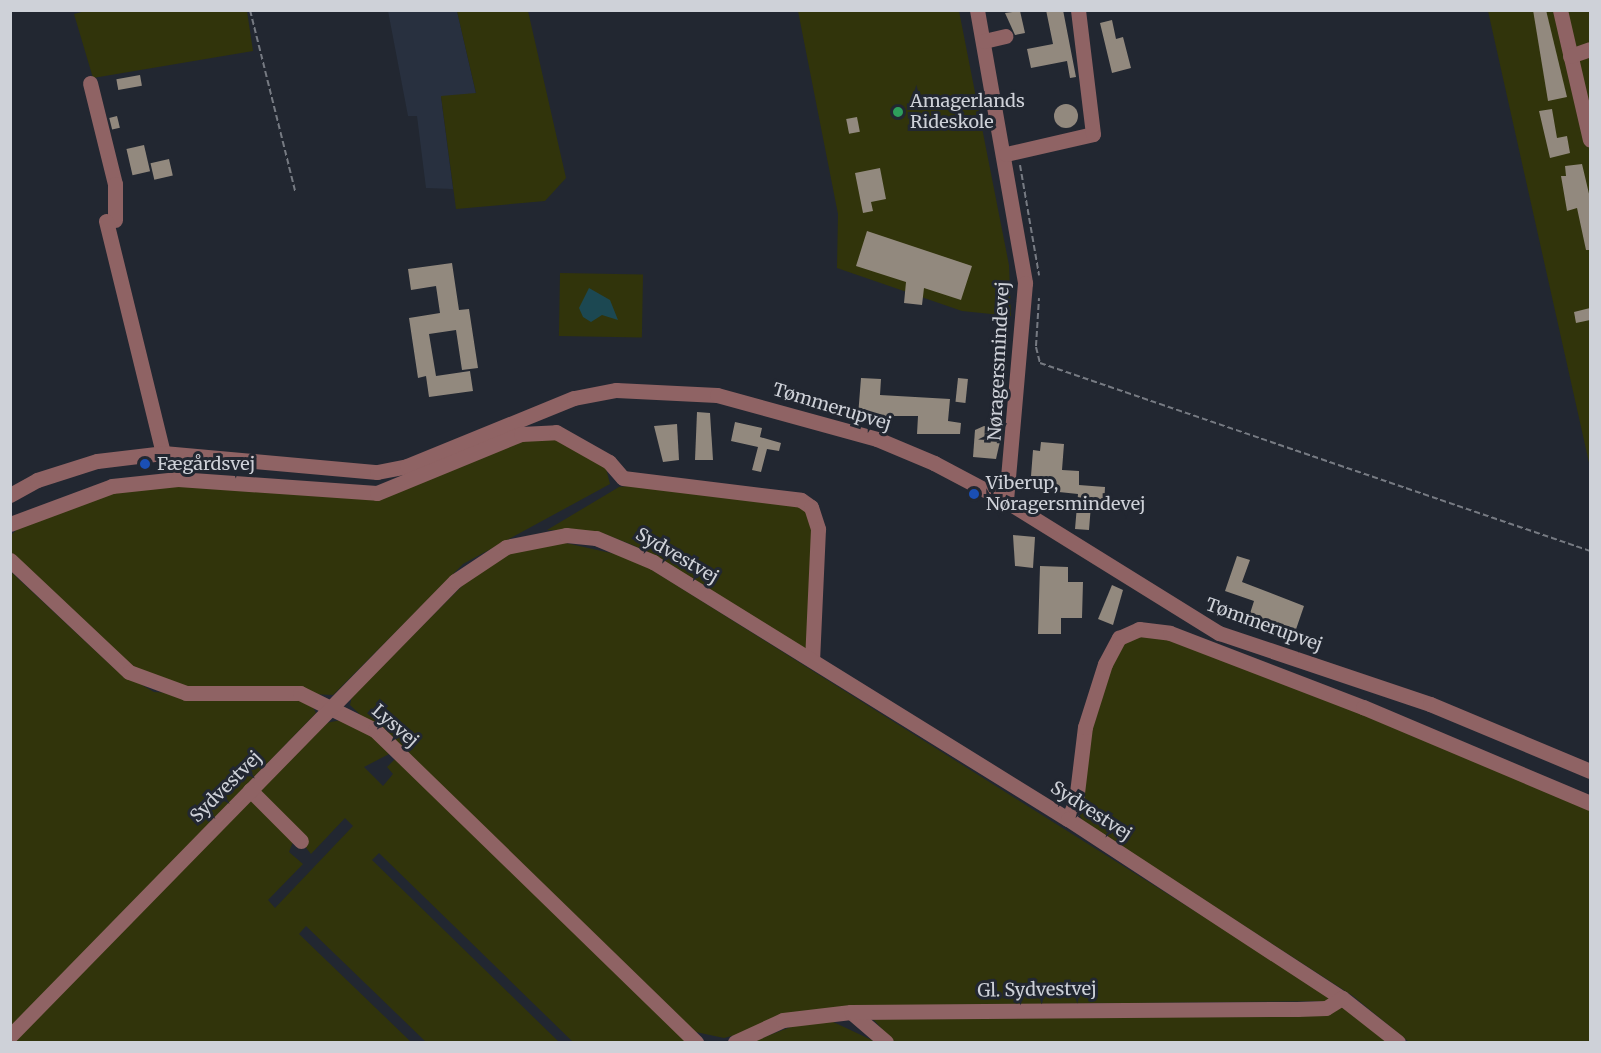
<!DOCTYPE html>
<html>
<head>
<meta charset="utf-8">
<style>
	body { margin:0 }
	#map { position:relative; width:1601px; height:1053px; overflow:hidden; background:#222731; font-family:Merriweather,serif }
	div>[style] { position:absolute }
	.built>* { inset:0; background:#28303f }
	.green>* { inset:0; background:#31340b; transform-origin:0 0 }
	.water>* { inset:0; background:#1c4852 }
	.building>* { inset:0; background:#92897e; transform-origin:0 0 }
	.round { border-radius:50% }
	.path>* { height:2px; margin-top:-1px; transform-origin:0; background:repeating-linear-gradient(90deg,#767a82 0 6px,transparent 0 9px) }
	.minor>* { height:15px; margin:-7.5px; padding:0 7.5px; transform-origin:7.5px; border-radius:7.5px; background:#8f6364 }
	.dots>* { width:16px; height:16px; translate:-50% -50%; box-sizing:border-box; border:3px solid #222731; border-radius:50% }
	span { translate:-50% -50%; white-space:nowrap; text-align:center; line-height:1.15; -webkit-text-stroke:6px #222731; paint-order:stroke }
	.poi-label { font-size:18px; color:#ced1d8 }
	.left { translate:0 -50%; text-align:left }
	.street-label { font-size:18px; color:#ced1d8 }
	.frame { position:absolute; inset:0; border:12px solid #ced1d8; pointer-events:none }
</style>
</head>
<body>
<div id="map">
	<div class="built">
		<div style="clip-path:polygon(388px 11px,457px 11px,476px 94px,441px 97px,453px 189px,426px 188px,417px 116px,408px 116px)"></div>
	</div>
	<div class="green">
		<div style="clip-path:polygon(89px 10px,247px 11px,253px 51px,93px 78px,74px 14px)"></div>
		<div style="clip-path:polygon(457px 11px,528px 11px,566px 178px,545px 201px,456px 209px,441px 96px,476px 93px)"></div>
		<div style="clip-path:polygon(798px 11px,959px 11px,1009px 265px,1011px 316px,962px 311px,837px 268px,838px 214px)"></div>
		<div style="clip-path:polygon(1488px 11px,1590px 11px,1590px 467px)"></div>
		<div style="left:560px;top:273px;width:83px;height:63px;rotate:1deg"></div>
		<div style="clip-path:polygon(553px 437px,605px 464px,610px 484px,463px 564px,333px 695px,184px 689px,131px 667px,11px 552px,10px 536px,25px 522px,94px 495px,181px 483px,394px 494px,515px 441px)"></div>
		<div style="clip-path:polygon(637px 485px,803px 504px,813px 519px,807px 651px,635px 546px,602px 533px,547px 530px,619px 487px)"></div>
		<div style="clip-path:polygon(557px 541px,633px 558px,1330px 996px,1327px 1001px,843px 1006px,724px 1038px,691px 1031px,350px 705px,352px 696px,476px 572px,505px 553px)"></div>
		<div style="clip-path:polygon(11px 572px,116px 670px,154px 692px,310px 701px,316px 713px,11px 1028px)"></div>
		<div style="clip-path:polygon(1149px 632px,1333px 699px,1590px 809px,1590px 1042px,1409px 1042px,1353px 996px,1083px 822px,1077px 810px,1098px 694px,1124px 638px)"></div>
		<div style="clip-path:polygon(341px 720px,375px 737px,389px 754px,364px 767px,383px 786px,393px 774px,387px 767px,395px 759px,687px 1042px,573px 1042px,379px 853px,372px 860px,559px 1042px,426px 1042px,306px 926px,299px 934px,411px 1042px,13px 1042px,251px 800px,295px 837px,289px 852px,303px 864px,268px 900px,275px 908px,353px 826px,345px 818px,311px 854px,260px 790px,326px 723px)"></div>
		<div style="clip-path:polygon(1343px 1006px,1388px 1042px,894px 1042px,871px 1017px)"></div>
		<div style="clip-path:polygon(829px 1020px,876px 1042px,752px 1042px,801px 1023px)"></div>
	</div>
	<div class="water">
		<div style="clip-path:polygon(589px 288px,610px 300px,618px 320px,602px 315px,591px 322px,583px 317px,579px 308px)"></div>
	</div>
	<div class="building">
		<div style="clip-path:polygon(1046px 10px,1063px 10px,1076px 77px,1070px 78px,1067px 61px,1031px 68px,1027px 49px,1053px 44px)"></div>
		<div style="clip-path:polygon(1533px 10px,1546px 10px,1567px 97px,1548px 101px)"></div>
		<div style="clip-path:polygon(1020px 11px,1025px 33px,1015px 35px,1005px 13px)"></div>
		<div style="clip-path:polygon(1112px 20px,1116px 39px,1123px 37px,1131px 68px,1112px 73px,1100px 23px)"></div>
		<div style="left:140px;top:75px;width:11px;height:24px;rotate:80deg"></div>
		<div class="round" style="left:1054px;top:104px;width:24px;height:24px"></div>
		<div style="clip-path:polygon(1552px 109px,1557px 138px,1567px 136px,1570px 153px,1550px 158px,1539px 111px)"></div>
		<div style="left:117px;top:116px;width:12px;height:8px;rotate:76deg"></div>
		<div style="left:857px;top:117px;width:15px;height:11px;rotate:79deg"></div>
		<div style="left:144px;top:145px;width:27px;height:18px;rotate:77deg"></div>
		<div style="left:169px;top:159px;width:17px;height:19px;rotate:77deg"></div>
		<div style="clip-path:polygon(1582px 164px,1590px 198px,1590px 250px,1586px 250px,1577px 208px,1567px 211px,1561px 176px,1566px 176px,1565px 166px)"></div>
		<div style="clip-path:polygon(880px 168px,886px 199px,871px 202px,873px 211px,863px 213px,855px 173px)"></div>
		<div style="clip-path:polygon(867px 231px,972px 266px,961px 300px,924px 288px,922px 305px,904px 303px,906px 282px,856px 266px)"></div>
		<div style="clip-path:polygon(452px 263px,459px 310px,469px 309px,478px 368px,462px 370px,456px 330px,429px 334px,436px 376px,470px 371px,473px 391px,429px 397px,426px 376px,418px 378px,409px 318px,440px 313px,436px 286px,411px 290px,408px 269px)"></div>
		<div style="clip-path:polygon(1590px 308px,1590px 320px,1576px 323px,1574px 312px)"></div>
		<div style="clip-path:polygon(861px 378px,881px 379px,880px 395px,950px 399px,948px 421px,961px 423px,960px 434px,917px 434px,918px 416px,858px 416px)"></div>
		<div style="left:958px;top:378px;width:10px;height:24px;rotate:6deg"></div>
		<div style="clip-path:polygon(697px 412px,710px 413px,713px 460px,695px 460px)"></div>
		<div style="clip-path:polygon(735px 422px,762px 428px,760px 437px,781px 443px,779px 451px,767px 449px,761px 472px,752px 470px,758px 447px,731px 441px)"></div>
		<div style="clip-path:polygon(677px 424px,679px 460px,663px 462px,654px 426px)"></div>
		<div style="clip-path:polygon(984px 426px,1003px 428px,996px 459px,973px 457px,975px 430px)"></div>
		<div style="clip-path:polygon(1041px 442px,1064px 444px,1062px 470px,1079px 471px,1079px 485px,1105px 487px,1104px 506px,1091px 505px,1089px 530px,1075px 529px,1078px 494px,1030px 489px,1033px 450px,1040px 451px)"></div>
		<div style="clip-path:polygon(1013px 535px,1035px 537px,1033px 568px,1015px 566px)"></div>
		<div style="clip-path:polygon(1237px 556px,1250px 560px,1242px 582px,1304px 606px,1292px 641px,1246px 626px,1254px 601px,1225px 591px)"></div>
		<div style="clip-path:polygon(1040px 566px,1068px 567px,1068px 582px,1083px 582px,1082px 618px,1061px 618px,1061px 634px,1038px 634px)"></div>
		<div style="clip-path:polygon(1112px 585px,1123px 590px,1113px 625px,1098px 619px)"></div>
	</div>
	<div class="path">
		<div style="left:250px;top:10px;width:187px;rotate:76deg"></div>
		<div style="left:1020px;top:165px;width:112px;rotate:80.2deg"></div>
		<div style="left:1036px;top:346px;width:48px;rotate:-86.4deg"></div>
		<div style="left:1036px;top:347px;width:16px;rotate:76deg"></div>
		<div style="left:1040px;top:363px;width:581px;rotate:18.87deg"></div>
	</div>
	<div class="minor">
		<div style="left:977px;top:10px;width:277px;rotate:80deg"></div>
		<div style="left:1025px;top:283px;width:219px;rotate:95deg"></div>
		<div style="left:1560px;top:10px;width:133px;rotate:77deg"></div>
		<div style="left:984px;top:41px;width:22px;rotate:-13deg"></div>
		<div style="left:1570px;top:56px;width:21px;rotate:-19deg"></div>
		<div style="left:90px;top:83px;width:104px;rotate:76.1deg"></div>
		<div style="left:115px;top:184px;width:36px;rotate:90deg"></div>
		<div style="left:1006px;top:154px;width:89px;rotate:-12.9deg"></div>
		<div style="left:1093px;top:134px;width:125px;rotate:-96.9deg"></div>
		<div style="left:106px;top:221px;width:239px;rotate:76.2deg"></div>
		<div style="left:10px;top:495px;width:31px;rotate:-29deg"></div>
		<div style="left:37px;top:480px;width:63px;rotate:-17.6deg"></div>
		<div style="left:97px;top:461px;width:66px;rotate:-6.9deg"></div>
		<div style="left:163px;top:453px;width:215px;rotate:5.1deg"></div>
		<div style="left:377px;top:472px;width:31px;rotate:-11deg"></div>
		<div style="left:407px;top:466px;width:180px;rotate:-22.2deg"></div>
		<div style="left:574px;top:398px;width:43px;rotate:-10.8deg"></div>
		<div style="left:616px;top:390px;width:101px;rotate:2.8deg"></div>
		<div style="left:717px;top:395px;width:166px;rotate:15.4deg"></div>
		<div style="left:877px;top:439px;width:62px;rotate:22.8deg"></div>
		<div style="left:934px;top:463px;width:81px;rotate:27.8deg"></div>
		<div style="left:1006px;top:501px;width:251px;rotate:31.8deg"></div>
		<div style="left:1219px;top:633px;width:223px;rotate:18.6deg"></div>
		<div style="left:1430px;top:704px;width:173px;rotate:22.7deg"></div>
		<div style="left:10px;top:524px;width:109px;rotate:-20.4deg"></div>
		<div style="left:112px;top:486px;width:66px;rotate:-6.1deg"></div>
		<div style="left:178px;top:479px;width:199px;rotate:4deg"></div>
		<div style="left:377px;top:493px;width:156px;rotate:-22.3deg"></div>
		<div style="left:521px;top:434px;width:35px;rotate:-3deg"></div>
		<div style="left:556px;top:432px;width:61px;rotate:29.5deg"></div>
		<div style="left:609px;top:462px;width:21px;rotate:49deg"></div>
		<div style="left:623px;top:478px;width:179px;rotate:7deg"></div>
		<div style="left:801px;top:500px;width:12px;rotate:35deg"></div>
		<div style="left:811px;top:507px;width:23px;rotate:72deg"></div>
		<div style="left:818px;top:529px;width:131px;rotate:92.6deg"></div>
		<div style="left:10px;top:560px;width:163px;rotate:43.3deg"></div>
		<div style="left:129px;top:672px;width:61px;rotate:20.2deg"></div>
		<div style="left:186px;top:693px;width:114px"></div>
		<div style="left:300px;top:693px;width:84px;rotate:26.3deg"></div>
		<div style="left:375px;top:730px;width:448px;rotate:44.2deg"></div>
		<div style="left:250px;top:790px;width:72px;rotate:45deg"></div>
		<div style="left:1068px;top:819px;width:20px;rotate:-66deg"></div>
		<div style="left:1076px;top:801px;width:75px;rotate:-83.1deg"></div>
		<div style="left:1085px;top:727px;width:66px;rotate:-72.4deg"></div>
		<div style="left:1105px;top:664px;width:30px;rotate:-62deg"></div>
		<div style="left:1119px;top:638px;width:22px;rotate:-24deg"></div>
		<div style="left:1139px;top:629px;width:31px;rotate:7deg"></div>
		<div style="left:1170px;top:633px;width:207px;rotate:21deg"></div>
		<div style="left:1363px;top:707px;width:246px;rotate:22.9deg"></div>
		<div style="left:851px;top:1012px;width:46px;rotate:40.6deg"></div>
		<div style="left:10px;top:1036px;width:636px;rotate:-45.64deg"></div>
		<div style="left:455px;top:581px;width:61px;rotate:-33.7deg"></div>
		<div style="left:506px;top:547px;width:61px;rotate:-11.3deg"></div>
		<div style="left:566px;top:535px;width:30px;rotate:6deg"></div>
		<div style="left:596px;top:538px;width:62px;rotate:22.8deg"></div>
		<div style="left:653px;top:562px;width:488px;rotate:31.8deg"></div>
		<div style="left:1068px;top:819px;width:327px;rotate:33.2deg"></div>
		<div style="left:1342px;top:998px;width:71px;rotate:38.2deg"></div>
		<div style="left:735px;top:1042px;width:53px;rotate:-24.6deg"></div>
		<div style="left:783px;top:1020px;width:68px;rotate:-6.7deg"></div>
		<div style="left:851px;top:1012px;width:446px;rotate:-0.4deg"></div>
		<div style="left:1297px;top:1009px;width:29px;rotate:-2deg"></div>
		<div style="left:1326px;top:1008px;width:19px;rotate:-32deg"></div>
	</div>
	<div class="dots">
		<div style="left:898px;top:112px;background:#2e9e5b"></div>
		<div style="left:145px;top:464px;background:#1a4fb4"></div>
		<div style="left:974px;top:494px;background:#1a4fb4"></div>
	</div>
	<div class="poi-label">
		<span class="left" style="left:910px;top:112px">Amagerlands<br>Rideskole</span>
		<span class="left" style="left:157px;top:464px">Fægårdsvej</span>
		<span class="left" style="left:986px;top:494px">Viberup,<br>Nøragersmindevej</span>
	</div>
	<div class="street-label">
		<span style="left:999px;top:361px;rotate:-87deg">Nøragersmindevej</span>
		<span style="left:832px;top:407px;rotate:17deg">Tømmerupvej</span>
		<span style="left:677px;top:556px;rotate:30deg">Sydvestvej</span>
		<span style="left:1264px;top:625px;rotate:20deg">Tømmerupvej</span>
		<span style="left:395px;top:726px;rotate:41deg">Lysvej</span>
		<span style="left:226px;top:787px;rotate:-45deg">Sydvestvej</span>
		<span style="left:1091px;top:811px;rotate:33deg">Sydvestvej</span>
		<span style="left:1037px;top:990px;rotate:-1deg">Gl. Sydvestvej</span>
	</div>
	<div class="frame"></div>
</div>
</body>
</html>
